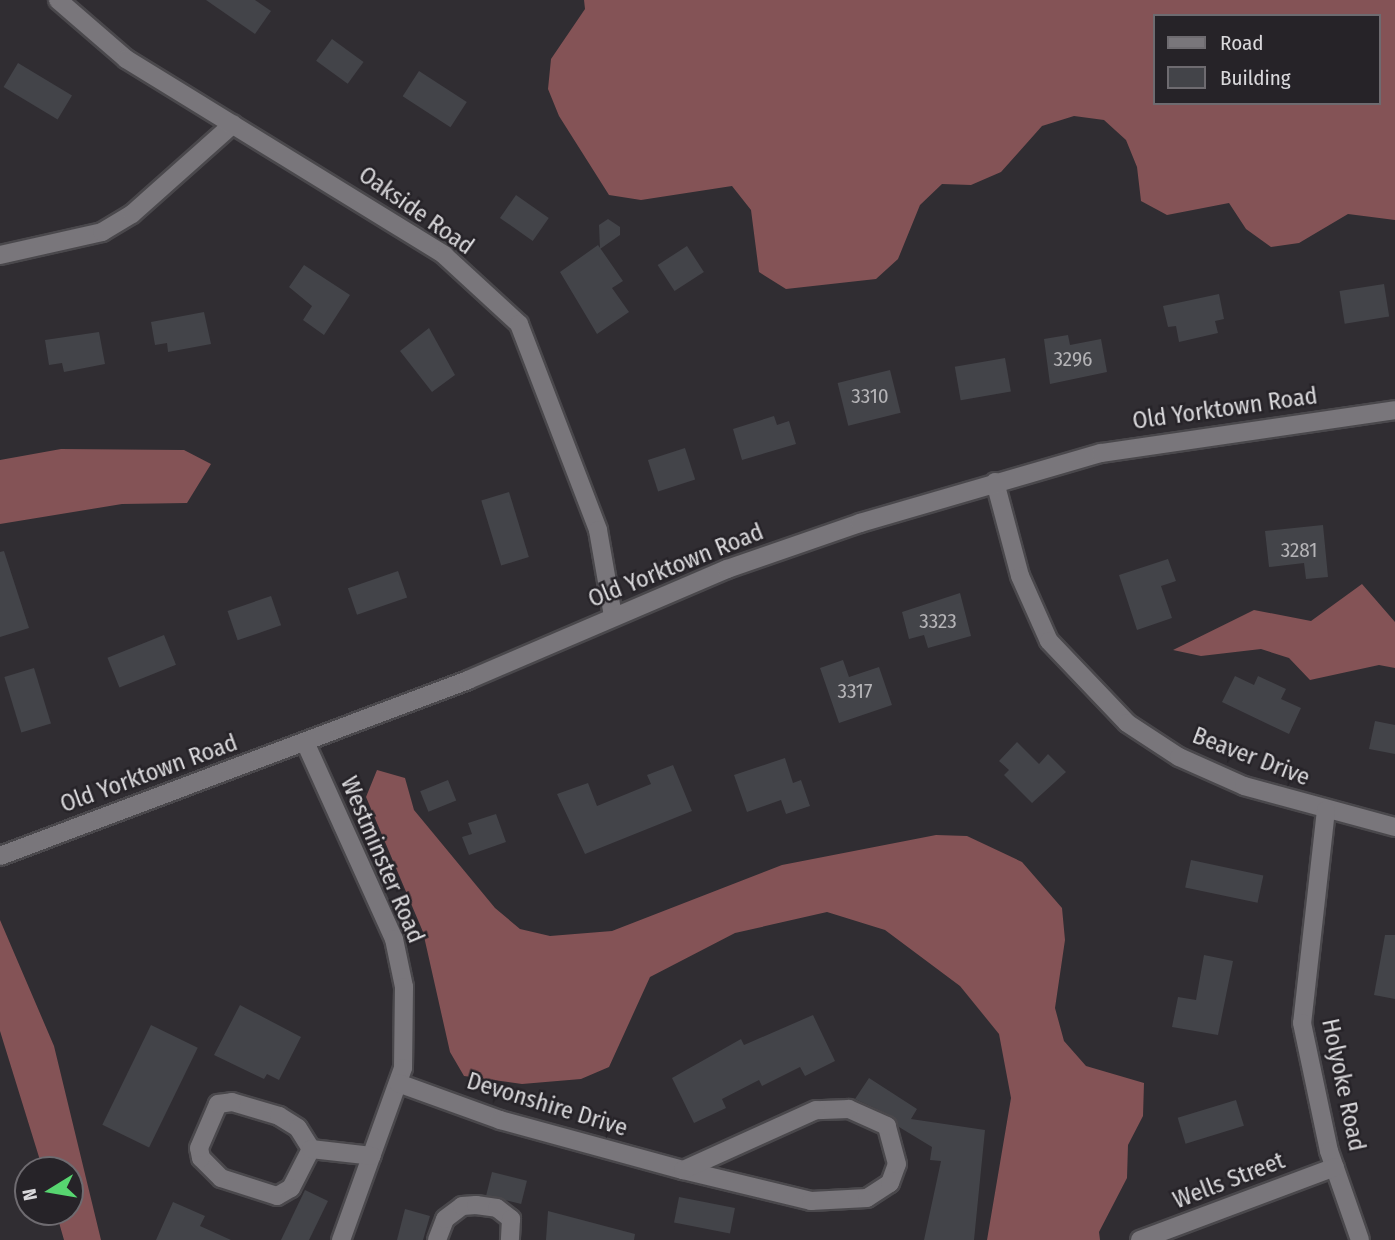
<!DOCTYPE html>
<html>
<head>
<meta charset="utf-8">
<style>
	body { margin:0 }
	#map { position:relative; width:1395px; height:1240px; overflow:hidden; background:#302d32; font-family:"Fira Sans Condensed",sans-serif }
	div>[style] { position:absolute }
	.forest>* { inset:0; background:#845356 }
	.building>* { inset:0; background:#434449; transform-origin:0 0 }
	.roads { filter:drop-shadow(2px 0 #4a484c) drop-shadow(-2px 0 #4a484c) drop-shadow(0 2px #4a484c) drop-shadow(0 -2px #4a484c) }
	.minor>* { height:18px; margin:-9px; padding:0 9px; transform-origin:9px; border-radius:9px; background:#79767b }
	.tertiary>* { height:18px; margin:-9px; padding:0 9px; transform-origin:9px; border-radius:9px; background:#79767b }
	.secondary>* { height:18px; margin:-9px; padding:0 9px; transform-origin:9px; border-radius:9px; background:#79767b }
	span { translate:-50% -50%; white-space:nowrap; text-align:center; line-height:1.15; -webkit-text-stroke:5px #262328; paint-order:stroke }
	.number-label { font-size:21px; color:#b4b3b6 }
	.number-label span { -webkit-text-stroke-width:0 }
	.street-label { font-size:24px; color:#d9d8db }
	.legend { position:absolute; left:1153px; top:14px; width:228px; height:91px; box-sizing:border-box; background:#262328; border:2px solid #6e6b70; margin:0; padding:9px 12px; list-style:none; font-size:21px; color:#d9d8db }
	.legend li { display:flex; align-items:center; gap:14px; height:35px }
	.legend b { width:35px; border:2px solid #6e6b70 }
	.north { position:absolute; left:14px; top:1156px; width:70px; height:70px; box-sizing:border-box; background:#262328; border:2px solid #6e6b70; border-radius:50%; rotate:259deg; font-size:19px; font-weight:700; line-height:28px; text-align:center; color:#d9d8db }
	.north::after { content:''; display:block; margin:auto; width:24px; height:32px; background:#57d570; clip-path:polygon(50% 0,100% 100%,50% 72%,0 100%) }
</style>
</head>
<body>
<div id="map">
	<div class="forest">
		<div style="clip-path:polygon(evenodd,584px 0,1395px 0,1395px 220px,1348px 214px,1299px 243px,1271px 247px,1246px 229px,1229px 203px,1167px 215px,1141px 201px,1137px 167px,1126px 140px,1104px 120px,1074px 116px,1042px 126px,1001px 172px,971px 185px,942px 184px,920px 205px,898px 259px,876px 279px,786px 289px,759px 272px,751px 210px,732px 186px,641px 200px,609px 195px,559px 116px,548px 89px,551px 59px,585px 9px,584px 0,1155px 16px,1379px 16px,1379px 103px,1155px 103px,1155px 16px)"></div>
		<div style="clip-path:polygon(61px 449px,184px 450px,211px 464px,187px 503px,122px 504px,0 524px,0 460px)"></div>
		<div style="clip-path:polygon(1362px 584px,1395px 622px,1395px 668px,1379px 665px,1310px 680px,1289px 658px,1261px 649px,1201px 656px,1173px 650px,1254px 610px,1311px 621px)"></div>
		<div style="clip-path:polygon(377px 770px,405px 778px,414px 810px,495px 908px,520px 929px,550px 936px,612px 931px,782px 865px,936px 835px,967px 836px,1022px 862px,1062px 908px,1065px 940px,1055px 1008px,1064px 1041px,1086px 1066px,1144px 1083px,1143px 1116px,1128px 1145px,1127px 1178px,1099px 1232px,1100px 1240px,987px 1240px,1011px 1098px,999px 1034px,960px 986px,885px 930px,827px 912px,735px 933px,650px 977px,609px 1067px,581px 1079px,522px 1084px,464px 1076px,450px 1052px,423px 932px,366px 797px)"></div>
		<div style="clip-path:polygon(0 920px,54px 1046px,101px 1240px,64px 1240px,56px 1212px,70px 1212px,70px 1170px,43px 1170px,0 1031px)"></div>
	</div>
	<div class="building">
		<div style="clip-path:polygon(206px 0,255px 0,271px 11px,255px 34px)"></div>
		<div style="left:332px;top:39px;width:39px;height:27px;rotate:36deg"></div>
		<div style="left:18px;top:63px;width:63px;height:28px;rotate:31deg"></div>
		<div style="left:419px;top:71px;width:57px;height:30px;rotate:33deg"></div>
		<div style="left:516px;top:195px;width:40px;height:28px;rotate:35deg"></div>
		<div style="clip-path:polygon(608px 219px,620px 227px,620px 235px,600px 249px,599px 225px)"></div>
		<div style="clip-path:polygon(598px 245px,623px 281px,612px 288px,629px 312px,597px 334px,560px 272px)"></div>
		<div style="left:687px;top:246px;width:31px;height:35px;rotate:57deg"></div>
		<div style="clip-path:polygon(304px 265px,350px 295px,324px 335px,303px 320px,312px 306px,289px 287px)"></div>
		<div style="left:1384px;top:284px;width:33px;height:45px;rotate:81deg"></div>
		<div style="clip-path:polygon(1219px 294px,1224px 319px,1215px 321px,1218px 333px,1179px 342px,1176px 326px,1168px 327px,1163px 306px)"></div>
		<div style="clip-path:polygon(204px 312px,211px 344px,168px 352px,167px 343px,155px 345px,151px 322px)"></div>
		<div style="clip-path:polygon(429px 328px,455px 375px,432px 392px,400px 351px)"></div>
		<div style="clip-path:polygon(99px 332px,105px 364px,64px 372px,62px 363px,49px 365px,45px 340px)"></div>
		<div style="clip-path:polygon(1068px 335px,1070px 345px,1101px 339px,1107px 372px,1050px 384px,1044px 339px)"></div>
		<div style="left:1005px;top:358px;width:34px;height:51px;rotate:80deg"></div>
		<div style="left:890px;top:370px;width:44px;height:54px;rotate:76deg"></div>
		<div style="clip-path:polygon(774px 416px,777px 425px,789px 421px,796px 444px,742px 460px,733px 429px)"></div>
		<div style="left:685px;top:448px;width:33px;height:39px;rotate:72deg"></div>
		<div style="left:509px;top:492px;width:68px;height:29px;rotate:73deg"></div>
		<div style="clip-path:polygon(1323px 525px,1328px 577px,1306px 579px,1304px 563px,1269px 567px,1265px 531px)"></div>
		<div style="clip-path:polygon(4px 551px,29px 628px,0 637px,0 552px)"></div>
		<div style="clip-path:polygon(1168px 559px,1176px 581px,1161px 586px,1172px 618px,1137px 630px,1119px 575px)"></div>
		<div style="left:398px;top:571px;width:28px;height:53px;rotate:71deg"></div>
		<div style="clip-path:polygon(960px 593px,971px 636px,928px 648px,924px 635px,909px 639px,902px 612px)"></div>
		<div style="left:271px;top:596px;width:31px;height:46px;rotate:71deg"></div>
		<div style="left:164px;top:635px;width:32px;height:61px;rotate:68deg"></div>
		<div style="clip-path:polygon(843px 660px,849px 677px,879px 667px,892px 705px,839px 723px,820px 668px)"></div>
		<div style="left:34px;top:668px;width:58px;height:31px;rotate:73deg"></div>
		<div style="clip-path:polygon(1235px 676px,1254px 685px,1258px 676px,1286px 689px,1281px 699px,1301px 708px,1289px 734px,1222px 702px)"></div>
		<div style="clip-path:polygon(1375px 721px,1395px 725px,1395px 754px,1369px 749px)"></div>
		<div style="clip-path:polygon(1017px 742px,1039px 764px,1048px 754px,1066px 772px,1032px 803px,1004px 775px,1009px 770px,999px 761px)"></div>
		<div style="clip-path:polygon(785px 758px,793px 783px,801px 780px,810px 806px,786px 814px,781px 800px,747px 812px,734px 775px)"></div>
		<div style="clip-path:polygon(673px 765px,692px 811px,585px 854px,557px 794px,588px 783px,597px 806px,651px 784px,647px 775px)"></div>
		<div style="left:448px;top:780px;width:22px;height:30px;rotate:68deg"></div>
		<div style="clip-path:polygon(496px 814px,506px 842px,469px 855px,462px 837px,472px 834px,468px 823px)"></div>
		<div style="left:1191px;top:860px;width:74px;height:28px;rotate:12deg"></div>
		<div style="clip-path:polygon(1385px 935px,1395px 935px,1395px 999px,1374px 995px)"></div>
		<div style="clip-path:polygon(1204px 955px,1233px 961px,1218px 1035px,1172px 1027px,1178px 997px,1196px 1000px)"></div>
		<div style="clip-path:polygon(240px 1005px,301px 1037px,279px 1080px,267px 1074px,264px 1079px,214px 1055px)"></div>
		<div style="clip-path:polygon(813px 1015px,835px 1061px,805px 1076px,800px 1067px,762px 1086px,759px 1080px,722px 1099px,726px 1108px,694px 1123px,672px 1078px,741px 1039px,744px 1045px)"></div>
		<div style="left:151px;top:1025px;width:52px;height:111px;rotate:26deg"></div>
		<div style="clip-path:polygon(869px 1078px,917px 1109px,911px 1119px,985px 1130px,974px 1240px,924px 1240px,941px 1161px,930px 1160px,932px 1147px,899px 1127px,892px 1116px,855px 1099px)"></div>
		<div style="left:1236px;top:1100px;width:27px;height:61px;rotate:73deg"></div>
		<div style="left:492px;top:1172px;width:36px;height:24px;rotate:14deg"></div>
		<div style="clip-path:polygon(305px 1190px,328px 1201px,309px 1240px,281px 1240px)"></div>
		<div style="left:679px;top:1197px;width:57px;height:26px;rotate:11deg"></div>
		<div style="clip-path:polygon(173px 1202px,205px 1216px,200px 1226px,231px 1240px,156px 1240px)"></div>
		<div style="clip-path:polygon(405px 1209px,430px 1216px,423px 1240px,397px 1240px)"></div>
		<div style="clip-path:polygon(548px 1211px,635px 1234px,634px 1240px,546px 1240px)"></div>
	</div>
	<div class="roads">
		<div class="minor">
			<div style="left:0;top:255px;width:105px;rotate:-12.7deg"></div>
			<div style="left:102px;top:232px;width:35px;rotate:-31deg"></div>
			<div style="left:132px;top:214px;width:135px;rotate:-41.7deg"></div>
			<div style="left:995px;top:482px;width:97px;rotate:75.1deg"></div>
			<div style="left:1020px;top:576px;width:71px;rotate:66deg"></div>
			<div style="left:1049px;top:641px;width:113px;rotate:46.4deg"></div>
			<div style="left:1127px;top:723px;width:62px;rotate:33.2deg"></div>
			<div style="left:1179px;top:757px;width:71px;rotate:24deg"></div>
			<div style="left:1244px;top:786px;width:156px;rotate:15.2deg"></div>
			<div style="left:305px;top:742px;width:216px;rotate:65.7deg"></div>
			<div style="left:394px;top:939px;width:49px;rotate:78.2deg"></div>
			<div style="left:404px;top:987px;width:81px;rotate:90.7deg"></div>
			<div style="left:403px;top:1068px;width:183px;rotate:109.8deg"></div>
			<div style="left:1326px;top:810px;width:214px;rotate:96.4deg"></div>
			<div style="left:1302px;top:1023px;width:131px;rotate:78.1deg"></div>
			<div style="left:1329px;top:1151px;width:94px;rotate:70.8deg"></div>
			<div style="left:398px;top:1083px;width:109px;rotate:19.9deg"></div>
			<div style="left:500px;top:1120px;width:190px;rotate:15.3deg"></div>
			<div style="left:683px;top:1170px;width:132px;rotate:13.6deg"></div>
			<div style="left:811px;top:1201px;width:56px;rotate:-3.1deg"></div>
			<div style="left:867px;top:1198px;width:27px;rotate:-33deg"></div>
			<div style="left:890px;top:1183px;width:20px;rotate:-70deg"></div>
			<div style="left:897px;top:1164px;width:39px;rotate:-105deg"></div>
			<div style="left:887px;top:1126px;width:42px;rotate:-155.9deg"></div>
			<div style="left:849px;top:1109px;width:33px;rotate:178deg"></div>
			<div style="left:816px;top:1110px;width:146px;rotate:155.7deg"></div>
			<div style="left:232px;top:1102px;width:49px;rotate:16.6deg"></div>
			<div style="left:279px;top:1116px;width:22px;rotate:32deg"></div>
			<div style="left:298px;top:1128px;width:25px;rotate:58deg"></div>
			<div style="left:311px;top:1149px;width:44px;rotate:117.1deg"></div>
			<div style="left:291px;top:1188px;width:16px;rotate:150deg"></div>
			<div style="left:277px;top:1196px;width:59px;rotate:-162.2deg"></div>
			<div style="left:221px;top:1178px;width:28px;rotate:-135deg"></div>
			<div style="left:201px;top:1158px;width:10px;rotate:-101deg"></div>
			<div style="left:199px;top:1148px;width:48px;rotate:-66.6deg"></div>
			<div style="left:218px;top:1104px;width:14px;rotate:-8deg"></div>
			<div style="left:311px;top:1149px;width:61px;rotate:6.5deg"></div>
			<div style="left:437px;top:1240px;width:22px;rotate:-69deg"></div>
			<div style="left:445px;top:1219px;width:21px;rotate:-37deg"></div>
			<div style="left:462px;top:1206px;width:14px;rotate:-4deg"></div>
			<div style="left:476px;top:1205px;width:21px;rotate:8deg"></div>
			<div style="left:497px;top:1208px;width:18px;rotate:38deg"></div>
			<div style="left:511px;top:1219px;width:21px;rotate:93deg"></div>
			<div style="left:1140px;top:1240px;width:208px;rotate:-20.5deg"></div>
		</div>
		<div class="tertiary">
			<div style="left:58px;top:0;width:90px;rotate:40.9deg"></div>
			<div style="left:126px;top:59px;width:374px;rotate:31.6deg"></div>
			<div style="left:444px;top:255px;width:102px;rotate:42.6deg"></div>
			<div style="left:519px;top:324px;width:221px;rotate:69deg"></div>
			<div style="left:598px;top:530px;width:87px;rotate:80.1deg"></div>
		</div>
		<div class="secondary">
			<div style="left:0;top:856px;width:500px;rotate:-20.6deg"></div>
			<div style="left:468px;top:680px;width:282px;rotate:-23.2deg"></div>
			<div style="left:727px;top:569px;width:141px;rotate:-19.1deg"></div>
			<div style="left:860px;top:523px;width:251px;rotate:-16.2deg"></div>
			<div style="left:1101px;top:453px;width:297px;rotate:-8.3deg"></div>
		</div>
	</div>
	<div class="number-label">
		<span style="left:1073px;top:359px">3296</span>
		<span style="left:870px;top:396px">3310</span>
		<span style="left:1299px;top:550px">3281</span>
		<span style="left:938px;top:621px">3323</span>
		<span style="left:855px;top:691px">3317</span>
	</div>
	<div class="street-label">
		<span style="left:416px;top:211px;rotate:35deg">Oakside Road</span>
		<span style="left:1225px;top:409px;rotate:-8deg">Old Yorktown Road</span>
		<span style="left:676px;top:566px;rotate:-22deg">Old Yorktown Road</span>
		<span style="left:1251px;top:757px;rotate:21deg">Beaver Drive</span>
		<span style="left:149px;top:774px;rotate:-20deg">Old Yorktown Road</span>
		<span style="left:382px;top:860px;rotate:67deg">Westminster Road</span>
		<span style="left:1343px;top:1085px;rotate:78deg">Holyoke Road</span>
		<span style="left:547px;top:1105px;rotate:17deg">Devonshire Drive</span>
		<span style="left:1229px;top:1181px;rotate:-21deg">Wells Street</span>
	</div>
	<ul class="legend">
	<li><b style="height:9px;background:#79767b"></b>Road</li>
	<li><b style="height:19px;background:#434449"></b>Building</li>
	</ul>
	<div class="north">N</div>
</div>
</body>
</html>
